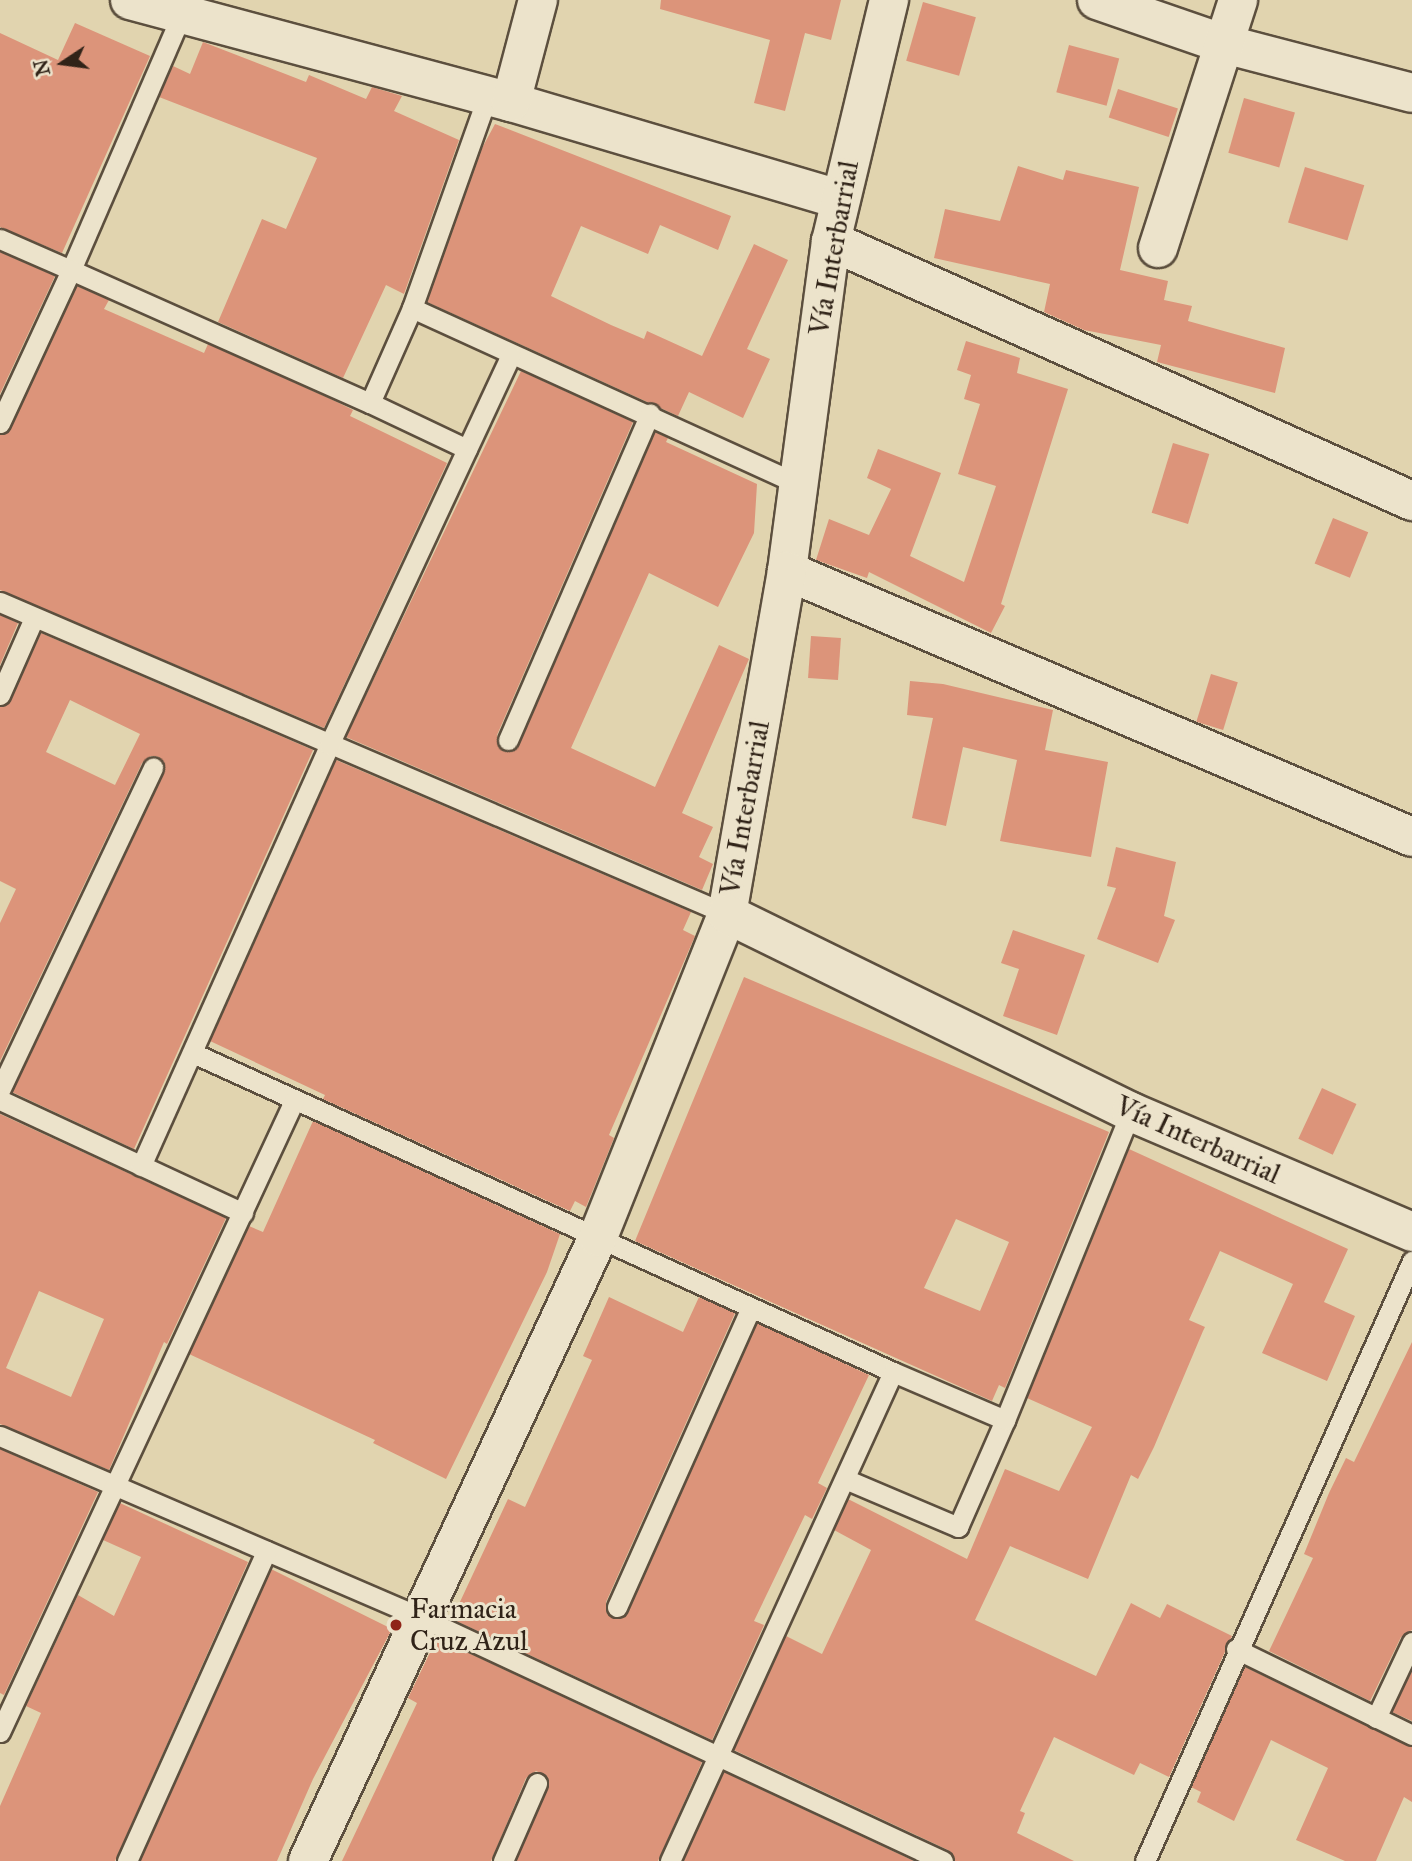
<!DOCTYPE html>
<html>
<head>
<meta charset="utf-8">
<style>
	body { margin:0 }
	#map { position:relative; width:1412px; height:1861px; overflow:hidden; background:#e1d4af; font-family:"IM FELL Great Primer",serif }
	div>[style] { position:absolute }
	.building>* { inset:0; background:#dc947a; transform-origin:0 0 }
	.roads { filter:drop-shadow(2px 0 #5c4f3e) drop-shadow(-2px 0 #5c4f3e) drop-shadow(0 2px #5c4f3e) drop-shadow(0 -2px #5c4f3e) }
	.lane>* { height:19px; margin:-9.5px; padding:0 9.5px; transform-origin:9.5px; border-radius:9.5px; background:#ece3cb }
	.street>* { height:38px; margin:-19px; padding:0 19px; transform-origin:19px; border-radius:19px; background:#ece3cb }
	.secondary>* { height:38px; margin:-19px; padding:0 19px; transform-origin:19px; border-radius:19px; background:#ece3cb }
	.dots>* { width:19px; height:19px; translate:-50% -50%; box-sizing:border-box; border:4px solid #ece3cb; border-radius:50% }
	span { translate:-50% -50%; white-space:nowrap; text-align:center; line-height:1.15; -webkit-text-stroke:6px #ece3cb; paint-order:stroke }
	.street-label { font-size:28px; color:#302318 }
	.poi-label { font-size:28px; color:#302318 }
	.left { translate:0 -50%; text-align:left }
	.north { position:absolute; left:28px; top:28px; width:70px; height:70px; -webkit-text-stroke:5px #ece3cb; paint-order:stroke; rotate:257deg; font-size:19px; font-weight:700; line-height:28px; text-align:center; color:#302318 }
	.north::after { content:''; display:block; margin:auto; width:24px; height:32px; background:#302318; clip-path:polygon(50% 0,100% 100%,50% 72%,0 100%) }
</style>
</head>
<body>
<div id="map">
	<div class="building">
		<div style="clip-path:polygon(661px 0,841px 0,831px 40px,805px 33px,785px 111px,754px 103px,770px 40px,660px 9px)"></div>
		<div style="left:923px;top:2px;width:55px;height:61px;rotate:16deg"></div>
		<div style="clip-path:polygon(75px 23px,150px 56px,62px 253px,0 227px,0 33px,58px 60px)"></div>
		<div style="clip-path:polygon(203px 42px,306px 82px,309px 75px,366px 99px,372px 87px,402px 96px,394px 111px,459px 140px,404px 294px,386px 285px,343px 378px,218px 322px,262px 219px,286px 229px,317px 158px,159px 97px,173px 66px,190px 74px)"></div>
		<div style="left:1069px;top:45px;width:52px;height:49px;rotate:15deg"></div>
		<div style="left:1118px;top:89px;width:63px;height:30px;rotate:18deg"></div>
		<div style="left:1244px;top:98px;width:53px;height:57px;rotate:16deg"></div>
		<div style="clip-path:polygon(495px 124px,731px 216px,718px 250px,660px 225px,648px 254px,581px 226px,551px 296px,611px 325px,644px 339px,647px 331px,702px 356px,754px 244px,788px 260px,747px 349px,770px 359px,743px 418px,689px 392px,678px 416px,427px 302px,481px 150px)"></div>
		<div style="clip-path:polygon(1018px 166px,1063px 180px,1066px 170px,1139px 187px,1120px 270px,1168px 281px,1164px 300px,1192px 306px,1188px 321px,1285px 348px,1275px 393px,1157px 362px,1161px 345px,1084px 330px,1044px 312px,1050px 284px,934px 258px,945px 209px,1000px 221px)"></div>
		<div style="left:1305px;top:167px;width:62px;height:58px;rotate:17deg"></div>
		<div style="clip-path:polygon(0 252px,55px 276px,0 394px)"></div>
		<div style="clip-path:polygon(77px 286px,109px 300px,104px 309px,204px 353px,208px 344px,333px 400px,353px 410px,350px 416px,447px 463px,324px 728px,0 590px,0 435px,11px 428px)"></div>
		<div style="clip-path:polygon(966px 341px,1020px 358px,1017px 373px,1068px 389px,1001px 604px,1005px 606px,991px 633px,869px 572px,867px 578px,816px 560px,829px 519px,869px 535px,891px 489px,867px 478px,878px 449px,941px 473px,910px 556px,964px 582px,996px 486px,958px 474px,980px 404px,964px 399px,971px 375px,957px 370px)"></div>
		<div style="clip-path:polygon(521px 371px,633px 422px,497px 735px,503px 751px,510px 752px,519px 745px,655px 432px,668px 438px,666px 442px,757px 484px,754px 533px,718px 607px,649px 573px,571px 748px,655px 787px,719px 645px,749px 659px,682px 813px,713px 827px,699px 857px,713px 864px,702px 890px,346px 737px)"></div>
		<div style="left:1173px;top:443px;width:38px;height:73px;rotate:17deg"></div>
		<div style="left:1333px;top:518px;width:38px;height:49px;rotate:22deg"></div>
		<div style="clip-path:polygon(0 615px,18px 623px,0 665px)"></div>
		<div style="clip-path:polygon(evenodd,41px 633px,313px 750px,134px 1149px,12px 1092px,164px 773px,159px 757px,151px 756px,142px 763px,0 1061px,0 923px,16px 889px,0 881px,0 707px,11px 700px,41px 633px,70px 700px,140px 734px,115px 785px,46px 752px,70px 700px)"></div>
		<div style="left:811px;top:636px;width:30px;height:42px;rotate:4deg"></div>
		<div style="left:1211px;top:674px;width:28px;height:50px;rotate:17deg"></div>
		<div style="clip-path:polygon(910px 681px,943px 684px,1053px 710px,1045px 750px,1108px 762px,1091px 857px,1000px 841px,1017px 760px,963px 747px,946px 826px,912px 818px,933px 718px,907px 715px)"></div>
		<div style="clip-path:polygon(336px 760px,691px 912px,683px 930px,695px 936px,609px 1135px,614px 1138px,586px 1207px,575px 1201px,570px 1211px,323px 1099px,325px 1095px,210px 1041px)"></div>
		<div style="clip-path:polygon(1116px 847px,1176px 862px,1164px 916px,1175px 920px,1158px 963px,1097px 939px,1116px 888px,1107px 886px)"></div>
		<div style="clip-path:polygon(1013px 930px,1085px 955px,1057px 1035px,1003px 1016px,1019px 969px,1001px 963px)"></div>
		<div style="clip-path:polygon(evenodd,744px 977px,1109px 1132px,1005px 1388px,999px 1385px,992px 1401px,635px 1241px,744px 977px,956px 1219px,1009px 1242px,980px 1311px,924px 1288px,956px 1219px)"></div>
		<div style="left:1322px;top:1088px;width:38px;height:56px;rotate:25deg"></div>
		<div style="clip-path:polygon(evenodd,0 1114px,226px 1218px,167px 1344px,164px 1342px,109px 1470px,0 1424px,0 1114px,39px 1291px,104px 1319px,71px 1397px,6px 1368px,39px 1291px)"></div>
		<div style="clip-path:polygon(313px 1121px,560px 1234px,547px 1272px,446px 1479px,373px 1443px,375px 1440px,189px 1354px,249px 1226px,263px 1232px)"></div>
		<div style="clip-path:polygon(1129px 1149px,1348px 1249px,1324px 1302px,1355px 1316px,1327px 1381px,1262px 1353px,1293px 1284px,1220px 1251px,1189px 1320px,1205px 1327px,1203px 1331px,1154px 1447px,1138px 1479px,1131px 1475px,1088px 1579px,1010px 1546px,975px 1620px,1096px 1676px,1131px 1603px,1160px 1618px,1167px 1604px,1232px 1636px,1169px 1777px,1140px 1763px,1134px 1775px,1054px 1737px,1020px 1811px,1025px 1813px,1017px 1833px,1074px 1861px,955px 1861px,948px 1850px,734px 1750px,786px 1636px,822px 1654px,871px 1550px,834px 1530px,848px 1499px,967px 1559px,1005px 1469px,1059px 1491px,1092px 1427px,1027px 1398px)"></div>
		<div style="clip-path:polygon(609px 1297px,683px 1332px,699px 1297px,735px 1313px,606px 1602px,607px 1614px,613px 1618px,628px 1612px,757px 1323px,869px 1375px,818px 1483px,827px 1488px,812px 1519px,805px 1515px,754px 1621px,764px 1625px,712px 1740px,452px 1619px,508px 1499px,525px 1507px,592px 1360px,583px 1356px)"></div>
		<div style="clip-path:polygon(1412px 1342px,1412px 1630px,1401px 1637px,1370px 1701px,1269px 1651px,1313px 1558px,1304px 1554px,1329px 1493px,1346px 1458px,1354px 1462px)"></div>
		<div style="clip-path:polygon(0 1449px,98px 1492px,4px 1695px,0 1693px)"></div>
		<div style="clip-path:polygon(120px 1503px,248px 1562px,115px 1861px,0 1861px,0 1806px,41px 1713px,26px 1706px,78px 1595px,114px 1616px,141px 1557px,103px 1540px)"></div>
		<div style="clip-path:polygon(271px 1569px,392px 1629px,313px 1779px,277px 1861px,140px 1861px)"></div>
		<div style="clip-path:polygon(437px 1638px,702px 1762px,658px 1861px,516px 1861px,548px 1787px,547px 1776px,536px 1771px,526px 1778px,491px 1861px,342px 1861px,417px 1703px,408px 1698px)"></div>
		<div style="clip-path:polygon(1245px 1667px,1412px 1747px,1412px 1802px,1404px 1797px,1376px 1861px,1345px 1861px,1296px 1840px,1328px 1768px,1271px 1740px,1234px 1821px,1197px 1802px,1201px 1792px,1191px 1787px)"></div>
		<div style="clip-path:polygon(1412px 1671px,1412px 1721px,1392px 1712px)"></div>
		<div style="clip-path:polygon(724px 1772px,914px 1861px,683px 1861px)"></div>
	</div>
	<div class="roads">
		<div class="lane">
			<div style="left:0;top:239px;width:77px;rotate:23.6deg"></div>
			<div style="left:71px;top:270px;width:279px;rotate:-66.6deg"></div>
			<div style="left:412px;top:308px;width:424px;rotate:24.5deg"></div>
			<div style="left:0;top:423px;width:169px;rotate:-65.1deg"></div>
			<div style="left:71px;top:270px;width:327px;rotate:24deg"></div>
			<div style="left:467px;top:449px;width:107px;rotate:-154.6deg"></div>
			<div style="left:370px;top:403px;width:104px;rotate:-66.1deg"></div>
			<div style="left:412px;top:308px;width:224px;rotate:-70.4deg"></div>
			<div style="left:0;top:602px;width:791px;rotate:23.23deg"></div>
			<div style="left:0;top:695px;width:84px;rotate:-66.2deg"></div>
			<div style="left:508px;top:740px;width:356px;rotate:-66.5deg"></div>
			<div style="left:193px;top:1053px;width:769px;rotate:24.5deg"></div>
			<div style="left:0;top:1090px;width:357px;rotate:-64.6deg"></div>
			<div style="left:0;top:1100px;width:268px;rotate:24.9deg"></div>
			<div style="left:141px;top:1166px;width:461px;rotate:-65.9deg"></div>
			<div style="left:329px;top:745px;width:430px;rotate:-65deg"></div>
			<div style="left:0;top:1436px;width:457px;rotate:23.3deg"></div>
			<div style="left:420px;top:1617px;width:577px;rotate:25.01deg"></div>
			<div style="left:845px;top:1479px;width:123px;rotate:23deg"></div>
			<div style="left:958px;top:1527px;width:117px;rotate:-66.3deg"></div>
			<div style="left:617px;top:1607px;width:326px;rotate:-65.9deg"></div>
			<div style="left:1236px;top:1649px;width:196px;rotate:26deg"></div>
			<div style="left:1376px;top:1718px;width:84px;rotate:-64.7deg"></div>
			<div style="left:0;top:1732px;width:696px;rotate:-65.02deg"></div>
			<div style="left:127px;top:1861px;width:340px;rotate:-65.8deg"></div>
			<div style="left:503px;top:1861px;width:85px;rotate:-66.4deg"></div>
			<div style="left:670px;top:1861px;width:537px;rotate:-65.49deg"></div>
			<div style="left:893px;top:1372px;width:122px;rotate:23.2deg"></div>
			<div style="left:1005px;top:1420px;width:333px;rotate:-67.8deg"></div>
			<div style="left:1145px;top:1861px;width:657px;rotate:-66.01deg"></div>
		</div>
		<div class="street">
			<div style="left:130px;top:0;width:394px;rotate:15deg"></div>
			<div style="left:511px;top:102px;width:342px;rotate:16.5deg"></div>
			<div style="left:1097px;top:0;width:134px;rotate:19.1deg"></div>
			<div style="left:1224px;top:44px;width:194px;rotate:14.6deg"></div>
			<div style="left:511px;top:102px;width:106px;rotate:-75.2deg"></div>
			<div style="left:831px;top:241px;width:637px;rotate:24.11deg"></div>
			<div style="left:1158px;top:248px;width:261px;rotate:-72.1deg"></div>
			<div style="left:787px;top:571px;width:679px;rotate:23.05deg"></div>
			<div style="left:308px;top:1861px;width:688px;rotate:-65.07deg"></div>
			<div style="left:598px;top:1237px;width:348px;rotate:-68.2deg"></div>
		</div>
		<div class="secondary">
			<div style="left:889px;top:0;width:248px;rotate:103.5deg"></div>
			<div style="left:831px;top:241px;width:333px;rotate:97.6deg"></div>
			<div style="left:787px;top:571px;width:348px;rotate:99.9deg"></div>
			<div style="left:727px;top:914px;width:450px;rotate:26.1deg"></div>
			<div style="left:1131px;top:1112px;width:306px;rotate:23.1deg"></div>
		</div>
	</div>
	<div class="dots">
		<div style="left:396px;top:1625px;background:#8f2418"></div>
	</div>
	<div class="street-label">
		<span style="left:834px;top:248px;rotate:-80deg">Vía Interbarrial</span>
		<span style="left:745px;top:808px;rotate:-80deg">Vía Interbarrial</span>
		<span style="left:1198px;top:1140px;rotate:24deg">Vía Interbarrial</span>
	</div>
	<div class="poi-label">
		<span class="left" style="left:410px;top:1625px">Farmacia<br>Cruz Azul</span>
	</div>
	<div class="north">N</div>
</div>
</body>
</html>
